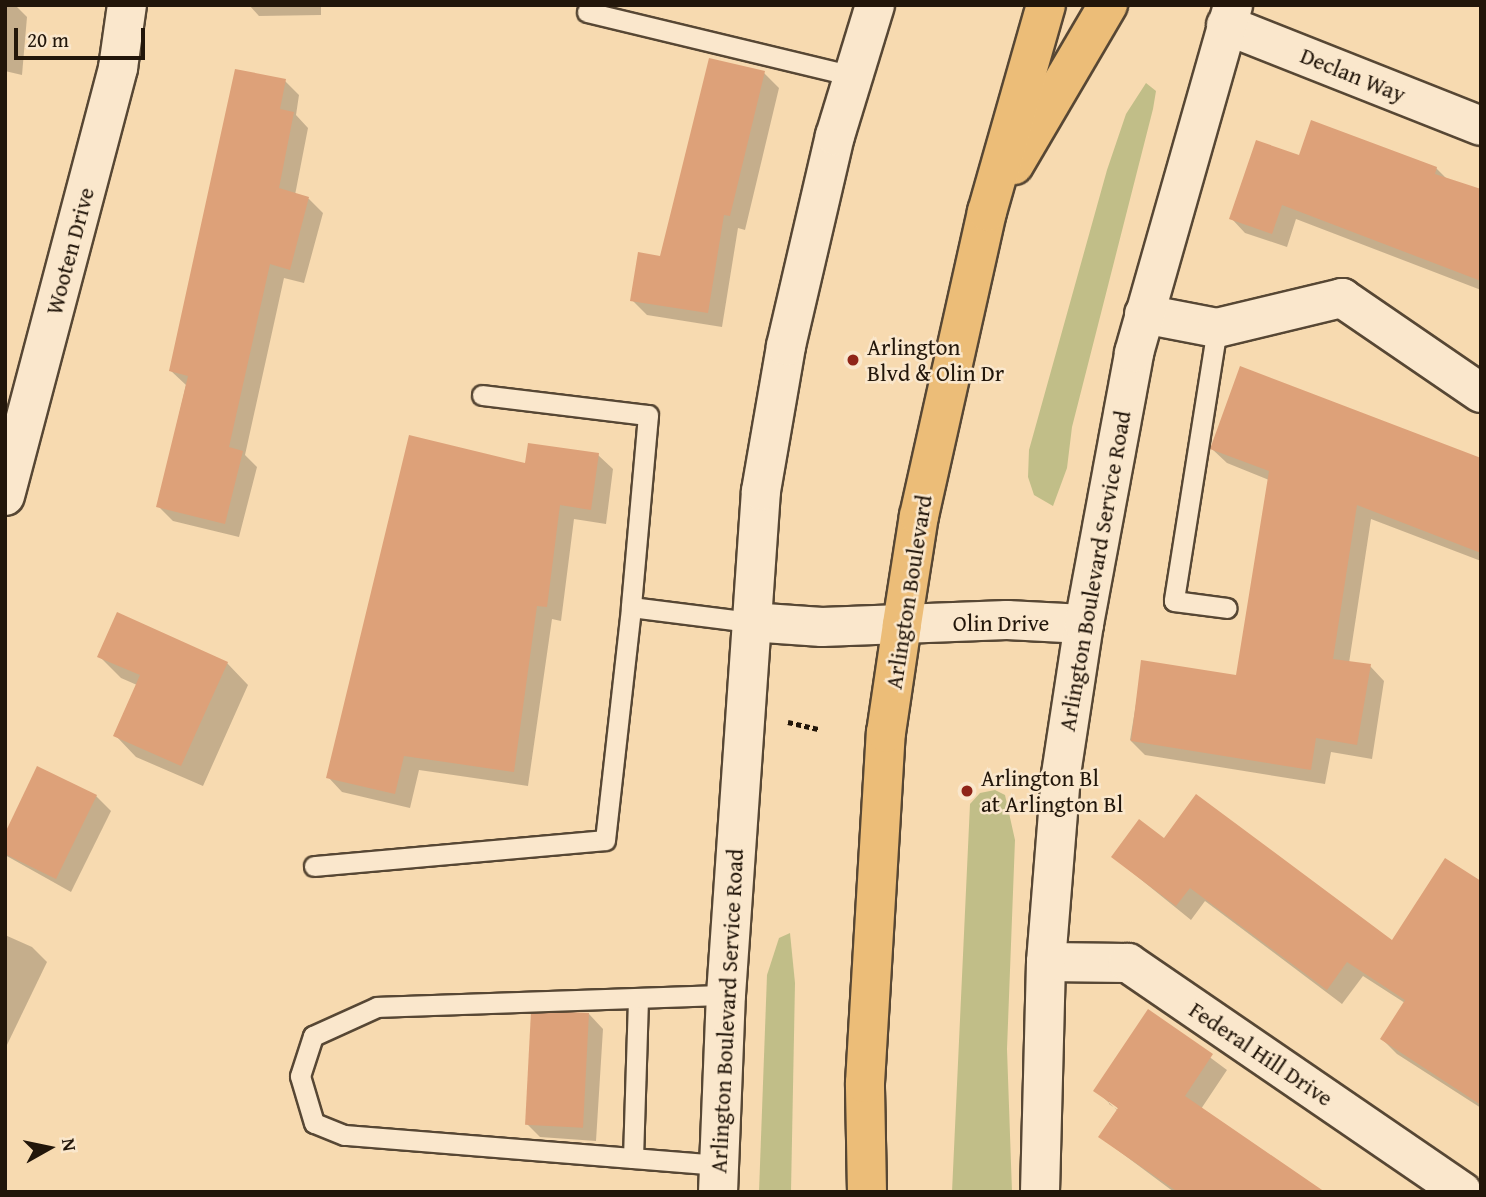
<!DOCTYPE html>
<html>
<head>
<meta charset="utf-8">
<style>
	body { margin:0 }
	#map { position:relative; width:1486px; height:1197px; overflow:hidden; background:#f7dab0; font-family:"Gentium Book Plus",serif }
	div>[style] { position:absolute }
	.green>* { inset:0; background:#c1be88 }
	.shadow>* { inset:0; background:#0003 }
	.building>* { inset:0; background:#dda179; transform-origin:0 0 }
	.path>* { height:4.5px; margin-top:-2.25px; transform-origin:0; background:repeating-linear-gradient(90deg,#22160a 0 5px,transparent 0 8.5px) }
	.roads { filter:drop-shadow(2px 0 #574734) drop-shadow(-2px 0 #574734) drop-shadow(0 2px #574734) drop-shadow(0 -2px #574734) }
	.lane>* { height:19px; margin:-9.5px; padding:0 9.5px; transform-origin:9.5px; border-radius:9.5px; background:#fae7cc }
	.street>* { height:38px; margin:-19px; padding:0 19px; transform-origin:19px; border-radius:19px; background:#fae7cc }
	.highway>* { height:38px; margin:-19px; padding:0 19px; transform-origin:19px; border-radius:19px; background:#ecbd78 }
	.dots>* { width:19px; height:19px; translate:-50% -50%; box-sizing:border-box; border:4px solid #fae7cc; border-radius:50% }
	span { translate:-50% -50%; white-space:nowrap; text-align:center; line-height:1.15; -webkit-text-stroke:5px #fae7cc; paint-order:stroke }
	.street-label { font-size:23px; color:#22160a }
	.poi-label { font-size:23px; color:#22160a }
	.left { translate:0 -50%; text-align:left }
	.frame { position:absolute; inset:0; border:7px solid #22160a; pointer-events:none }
	.north { position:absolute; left:14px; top:1113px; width:70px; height:70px; -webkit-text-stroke:5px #fae7cc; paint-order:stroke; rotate:81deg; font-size:19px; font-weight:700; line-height:28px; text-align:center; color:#22160a }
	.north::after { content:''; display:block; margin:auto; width:24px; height:32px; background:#22160a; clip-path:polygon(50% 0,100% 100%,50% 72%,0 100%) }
	.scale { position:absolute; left:14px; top:28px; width:131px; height:32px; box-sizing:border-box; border:4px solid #22160a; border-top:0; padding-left:9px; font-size:21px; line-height:24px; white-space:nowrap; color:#22160a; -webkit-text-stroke:5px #fae7cc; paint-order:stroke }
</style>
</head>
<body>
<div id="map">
	<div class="green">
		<div style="clip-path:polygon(1146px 83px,1156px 91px,1153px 109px,1072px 427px,1067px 468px,1053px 506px,1034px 495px,1028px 477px,1029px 450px,1107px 170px,1126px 114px)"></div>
		<div style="clip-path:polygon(995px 790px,1005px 795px,1015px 840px,1007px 1049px,1012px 1192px,952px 1192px,970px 804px,980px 793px)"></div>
		<div style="clip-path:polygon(790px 933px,795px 983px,791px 1192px,759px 1192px,767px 975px,779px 938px)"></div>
	</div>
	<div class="shadow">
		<div style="clip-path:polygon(5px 5px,15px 5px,27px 17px,22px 75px,5px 71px)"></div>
		<div style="clip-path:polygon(249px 5px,321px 5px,321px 15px,259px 16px)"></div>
		<div style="clip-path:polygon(764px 73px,779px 88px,745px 230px,738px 228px,722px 327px,647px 315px,632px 300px,662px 258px)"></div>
		<div style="clip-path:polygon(285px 81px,299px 95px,296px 115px,308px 128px,295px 195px,309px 199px,323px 213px,304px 283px,284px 278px,245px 455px,257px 467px,239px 537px,173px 521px,158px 506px,186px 385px,171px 371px)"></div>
		<div style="clip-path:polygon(1300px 157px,1436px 168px,1449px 181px,1481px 195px,1481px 290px,1296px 219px,1287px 247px,1245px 233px,1231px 218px)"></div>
		<div style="clip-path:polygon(1212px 449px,1481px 462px,1481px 561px,1371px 519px,1349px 663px,1370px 666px,1384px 681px,1372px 759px,1331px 752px,1325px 784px,1145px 755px,1130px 740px,1143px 662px,1237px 677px,1269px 480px,1227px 463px)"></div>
		<div style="clip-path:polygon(598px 455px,613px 469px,606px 524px,574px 519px,561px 621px,552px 619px,528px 786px,419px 770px,410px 808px,342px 792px,328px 777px,527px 465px)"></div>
		<div style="clip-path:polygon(99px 656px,227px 663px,248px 685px,203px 786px,136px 757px,115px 735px,137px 685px,121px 678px)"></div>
		<div style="clip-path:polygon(96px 796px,111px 811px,71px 892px,5px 855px,5px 837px)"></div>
		<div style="clip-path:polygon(1164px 840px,1481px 1009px,1481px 1108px,1397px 1054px,1382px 1039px,1405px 1003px,1363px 976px,1342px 1004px,1205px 901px,1191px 920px,1113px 857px)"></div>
		<div style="clip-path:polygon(5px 935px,32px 947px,47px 962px,5px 1049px)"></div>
		<div style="clip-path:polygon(evenodd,1149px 1012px,1227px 1070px,1201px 1109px,1322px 1192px,1174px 1192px,1100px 1137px,1118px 1111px,1095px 1090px,1149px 1012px,1109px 1100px,1124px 1114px,1109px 1104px,1109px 1100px)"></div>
		<div style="clip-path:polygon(589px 1014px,603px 1029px,596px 1141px,540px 1137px,526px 1123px)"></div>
	</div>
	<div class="building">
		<div style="clip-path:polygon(709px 58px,765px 71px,730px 216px,724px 215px,708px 313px,630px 301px,638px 252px,660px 256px)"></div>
		<div style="clip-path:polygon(235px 69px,286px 79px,280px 109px,294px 112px,279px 188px,309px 197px,290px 270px,270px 264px,229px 447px,243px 451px,225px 524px,156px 507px,188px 376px,169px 371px)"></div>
		<div style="clip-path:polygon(1311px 120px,1437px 167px,1435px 174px,1481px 189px,1481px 281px,1282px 205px,1272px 234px,1229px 219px,1256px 140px,1299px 155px)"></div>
		<div style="clip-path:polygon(1240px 366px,1481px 458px,1481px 553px,1357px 505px,1333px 659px,1371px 664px,1357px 745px,1316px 738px,1311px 770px,1131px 741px,1141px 660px,1236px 675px,1269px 471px,1210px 449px)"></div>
		<div style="clip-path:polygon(409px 435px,525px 463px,528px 443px,599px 453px,591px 510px,560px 505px,547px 607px,537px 606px,514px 772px,404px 756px,395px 794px,326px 778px)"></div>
		<div style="clip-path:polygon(117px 612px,228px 662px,181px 766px,113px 736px,140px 675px,97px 657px)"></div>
		<div style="clip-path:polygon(37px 766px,97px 795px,56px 879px,5px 854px,5px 833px)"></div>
		<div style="clip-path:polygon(1196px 794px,1392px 940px,1445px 858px,1481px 881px,1481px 1105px,1380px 1039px,1405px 1000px,1347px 962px,1327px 990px,1190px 888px,1176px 906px,1111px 857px,1139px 819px,1164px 838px)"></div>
		<div style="clip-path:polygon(1148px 1009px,1213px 1054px,1185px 1096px,1325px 1192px,1178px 1192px,1098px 1137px,1118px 1108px,1093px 1091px)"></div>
		<div style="left:589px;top:1013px;width:115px;height:58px;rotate:93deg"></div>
	</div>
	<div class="path">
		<div style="left:788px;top:722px;width:31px;rotate:13deg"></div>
	</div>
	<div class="roads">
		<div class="lane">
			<div style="left:587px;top:12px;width:274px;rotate:13.5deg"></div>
			<div style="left:1217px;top:328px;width:276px;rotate:99deg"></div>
			<div style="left:1174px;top:601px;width:53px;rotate:7.5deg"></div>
			<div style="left:482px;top:395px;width:167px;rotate:6.9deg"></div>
			<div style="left:648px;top:415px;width:193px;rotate:95.1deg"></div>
			<div style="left:314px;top:866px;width:292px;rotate:-5.1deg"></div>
			<div style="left:605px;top:840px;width:234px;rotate:-83.6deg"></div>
			<div style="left:631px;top:607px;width:120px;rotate:7.2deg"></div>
			<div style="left:633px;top:1158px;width:160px;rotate:-88.2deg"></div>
			<div style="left:719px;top:1165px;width:376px;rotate:-175.4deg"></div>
			<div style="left:344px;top:1135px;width:32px;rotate:-158deg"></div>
			<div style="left:314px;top:1123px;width:49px;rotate:-106.6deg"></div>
			<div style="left:300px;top:1076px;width:42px;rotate:-72deg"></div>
			<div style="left:313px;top:1036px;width:70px;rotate:-24.4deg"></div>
			<div style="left:377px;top:1007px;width:349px;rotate:-2deg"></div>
		</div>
		<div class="street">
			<div style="left:1226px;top:25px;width:274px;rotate:21.6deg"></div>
			<div style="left:1144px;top:314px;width:74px;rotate:10.9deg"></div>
			<div style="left:1217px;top:328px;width:129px;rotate:-13.5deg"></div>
			<div style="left:1342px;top:298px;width:168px;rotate:34.4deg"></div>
			<div style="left:5px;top:496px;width:443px;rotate:-75.2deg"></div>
			<div style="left:118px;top:68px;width:64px;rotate:-81.9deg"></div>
			<div style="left:750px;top:622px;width:72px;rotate:4deg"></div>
			<div style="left:822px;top:627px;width:185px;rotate:-2.2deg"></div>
			<div style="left:1007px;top:620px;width:77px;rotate:3deg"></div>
			<div style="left:1046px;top:962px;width:82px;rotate:0.7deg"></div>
			<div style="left:1128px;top:963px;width:405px;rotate:34.4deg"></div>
			<div style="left:718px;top:1192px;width:197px;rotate:-87.7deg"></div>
			<div style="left:726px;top:995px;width:505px;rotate:-86.03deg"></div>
			<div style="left:761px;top:491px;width:147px;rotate:-80.2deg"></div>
			<div style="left:786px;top:346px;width:216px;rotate:-76.9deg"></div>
			<div style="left:835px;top:136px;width:137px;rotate:-73deg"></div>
			<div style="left:1040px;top:1192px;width:230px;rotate:-88.5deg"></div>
			<div style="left:1046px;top:962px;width:189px;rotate:-85.4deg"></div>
			<div style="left:1061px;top:774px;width:152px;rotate:-81.3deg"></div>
			<div style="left:1084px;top:624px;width:276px;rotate:-79.5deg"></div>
			<div style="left:1134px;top:353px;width:362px;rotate:-74.1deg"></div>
		</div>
		<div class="highway">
			<div style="left:1014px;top:165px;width:186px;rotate:-59.6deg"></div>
			<div style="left:867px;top:1192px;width:109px;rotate:-91.1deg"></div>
			<div style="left:865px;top:1083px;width:351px;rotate:-86.6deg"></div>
			<div style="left:886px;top:733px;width:110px;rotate:-81.6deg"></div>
			<div style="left:902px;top:624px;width:109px;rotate:-81.1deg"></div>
			<div style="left:919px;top:516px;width:312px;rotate:-77.4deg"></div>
			<div style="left:987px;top:212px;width:215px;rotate:-74.1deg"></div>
		</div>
	</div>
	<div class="dots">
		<div style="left:853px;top:360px;background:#8f2418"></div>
		<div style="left:967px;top:791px;background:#8f2418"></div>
	</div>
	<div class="street-label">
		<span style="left:1353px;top:75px;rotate:22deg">Declan Way</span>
		<span style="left:70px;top:251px;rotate:-75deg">Wooten Drive</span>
		<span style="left:1095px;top:571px;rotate:-80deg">Arlington Boulevard Service Road</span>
		<span style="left:909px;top:592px;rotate:-81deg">Arlington Boulevard</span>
		<span style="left:1001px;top:623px">Olin Drive</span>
		<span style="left:727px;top:1011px;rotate:-87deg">Arlington Boulevard Service Road</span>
		<span style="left:1261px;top:1054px;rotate:34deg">Federal Hill Drive</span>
	</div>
	<div class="poi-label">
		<span class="left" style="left:867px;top:360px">Arlington<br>Blvd &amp; Olin Dr</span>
		<span class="left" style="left:981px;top:791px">Arlington Bl<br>at Arlington Bl</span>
	</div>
	<div class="frame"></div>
	<div class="north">N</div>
	<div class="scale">20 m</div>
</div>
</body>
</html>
